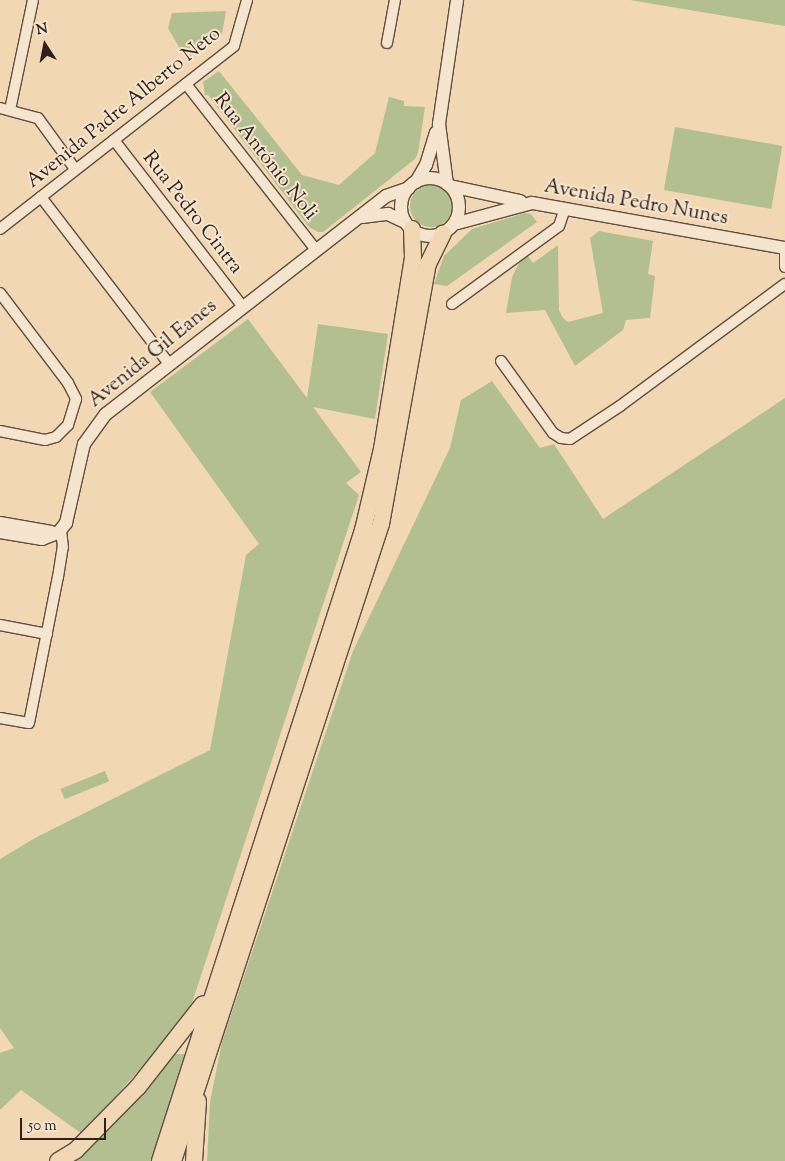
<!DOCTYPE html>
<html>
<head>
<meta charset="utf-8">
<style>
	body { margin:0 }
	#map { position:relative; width:785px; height:1161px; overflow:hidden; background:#f1d7b3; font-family:"Sorts Mill Goudy",serif }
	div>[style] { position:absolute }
	.green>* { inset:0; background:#b4bf91; transform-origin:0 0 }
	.round { border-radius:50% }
	.roads { filter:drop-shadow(1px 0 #5f4e41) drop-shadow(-1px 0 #5f4e41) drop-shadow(0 1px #5f4e41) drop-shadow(0 -1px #5f4e41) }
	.minor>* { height:10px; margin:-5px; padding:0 5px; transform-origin:5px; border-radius:5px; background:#f6e5ce }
	.tertiary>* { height:12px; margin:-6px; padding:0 6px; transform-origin:6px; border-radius:6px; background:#f6e5ce }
	.tertiary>.ring { margin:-6px; padding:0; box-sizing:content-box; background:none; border:12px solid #f6e5ce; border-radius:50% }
	.trunk>* { height:16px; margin:-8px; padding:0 8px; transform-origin:8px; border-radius:8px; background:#f1d7b3 }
	span { translate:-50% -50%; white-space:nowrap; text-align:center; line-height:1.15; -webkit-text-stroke:4px #f6e5ce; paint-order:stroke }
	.street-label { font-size:20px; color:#2e211b }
	.north { position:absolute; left:20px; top:20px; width:50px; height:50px; -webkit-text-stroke:4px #f6e5ce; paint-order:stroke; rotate:349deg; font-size:14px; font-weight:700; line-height:20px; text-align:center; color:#2e211b }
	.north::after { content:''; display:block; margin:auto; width:18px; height:22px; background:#2e211b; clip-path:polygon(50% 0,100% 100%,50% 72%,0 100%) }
	.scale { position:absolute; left:20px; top:1118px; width:86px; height:22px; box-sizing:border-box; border:2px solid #2e211b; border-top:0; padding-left:6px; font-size:15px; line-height:18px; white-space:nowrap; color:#2e211b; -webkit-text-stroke:4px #f6e5ce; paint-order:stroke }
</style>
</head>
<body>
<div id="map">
	<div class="green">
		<div style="clip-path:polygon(630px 0,785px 0,785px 26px)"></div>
		<div style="clip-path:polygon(226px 11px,222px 34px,186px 59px,168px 28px,172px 13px)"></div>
		<div style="clip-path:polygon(219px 71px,302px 175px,339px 185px,375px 153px,389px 97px,404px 101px,404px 106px,425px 107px,418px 153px,415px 159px,323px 232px,318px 232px,309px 227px,208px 95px,205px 95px,203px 82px)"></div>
		<div style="left:675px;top:127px;width:109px;height:64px;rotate:10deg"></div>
		<div class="round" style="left:410px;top:185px;width:42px;height:42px"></div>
		<div style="clip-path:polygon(525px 213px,531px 214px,537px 222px,447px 286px,434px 284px,444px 256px,472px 229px)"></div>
		<div style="clip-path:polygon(599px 231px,653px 241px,648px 274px,655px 276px,650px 318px,626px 320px,623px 330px,575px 366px,545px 310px,506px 313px,512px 277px,519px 263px,528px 256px,533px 263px,558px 245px,559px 310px,563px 318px,568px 322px,603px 313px,590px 238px)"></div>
		<div style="clip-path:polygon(248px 319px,307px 398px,318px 324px,388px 334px,375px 419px,313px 407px,361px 472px,346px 483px,359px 495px,192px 1003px,174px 1031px,82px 1134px,21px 1090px,0 1110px,0 1053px,14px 1048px,0 1028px,0 859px,35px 838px,210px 750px,246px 555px,259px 544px,150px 392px)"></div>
		<div style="clip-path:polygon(492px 381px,540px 448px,554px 444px,603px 519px,785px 398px,785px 1161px,207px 1161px,210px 1102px,222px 1042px,353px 651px,450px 448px,461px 400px)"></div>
		<div style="left:105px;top:771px;width:11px;height:48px;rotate:68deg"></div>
		<div style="clip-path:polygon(173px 1054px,188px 1054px,153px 1161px,72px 1161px)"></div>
	</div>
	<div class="roads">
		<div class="minor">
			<div style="left:387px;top:43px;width:44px;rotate:-79.5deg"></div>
			<div style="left:186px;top:84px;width:211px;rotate:51.9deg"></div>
			<div style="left:0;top:108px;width:39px;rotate:15deg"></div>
			<div style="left:38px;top:118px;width:63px;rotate:54deg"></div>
			<div style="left:10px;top:110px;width:112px;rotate:-78.2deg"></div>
			<div style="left:114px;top:140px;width:211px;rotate:52.3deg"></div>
			<div style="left:41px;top:197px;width:210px;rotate:52.5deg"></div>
			<div style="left:0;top:229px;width:297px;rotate:-38deg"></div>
			<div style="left:234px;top:46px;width:48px;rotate:-74.2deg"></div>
			<div style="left:785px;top:249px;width:18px;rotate:90deg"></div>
			<div style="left:0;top:293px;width:113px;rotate:52.9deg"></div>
			<div style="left:68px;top:383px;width:18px;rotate:63deg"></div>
			<div style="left:76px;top:399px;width:27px;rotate:107deg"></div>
			<div style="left:68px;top:425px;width:17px;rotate:135deg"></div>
			<div style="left:56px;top:437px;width:11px;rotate:165deg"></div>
			<div style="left:45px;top:440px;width:46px;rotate:-168.7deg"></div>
			<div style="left:452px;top:304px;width:132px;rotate:-36.1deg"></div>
			<div style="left:559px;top:226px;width:18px;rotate:-71deg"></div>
			<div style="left:501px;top:361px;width:89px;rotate:54.2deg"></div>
			<div style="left:553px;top:433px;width:9px;rotate:32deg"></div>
			<div style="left:561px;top:438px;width:9px;rotate:6deg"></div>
			<div style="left:570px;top:439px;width:60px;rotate:-33.4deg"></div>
			<div style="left:620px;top:406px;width:205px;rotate:-36.5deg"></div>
			<div style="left:0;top:625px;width:48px;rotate:10.8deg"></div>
			<div style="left:0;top:718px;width:29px;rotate:10deg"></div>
			<div style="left:29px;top:723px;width:149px;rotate:-78.8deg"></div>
			<div style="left:58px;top:577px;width:30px;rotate:-81deg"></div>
			<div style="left:63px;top:547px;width:17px;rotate:-97deg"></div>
		</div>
		<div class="tertiary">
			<div class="ring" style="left:401px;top:178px;width:46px;height:46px"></div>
			<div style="left:416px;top:182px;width:20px;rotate:-60deg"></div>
			<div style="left:426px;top:165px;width:34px;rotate:-73deg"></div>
			<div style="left:447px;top:184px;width:61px;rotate:-97.6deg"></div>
			<div style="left:439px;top:124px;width:125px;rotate:-81.7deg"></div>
			<div style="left:450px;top:186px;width:72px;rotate:12.1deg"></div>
			<div style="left:362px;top:217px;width:26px;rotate:-7deg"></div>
			<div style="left:388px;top:214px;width:19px;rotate:25deg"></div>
			<div style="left:454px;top:224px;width:81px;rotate:-15.1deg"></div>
			<div style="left:532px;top:203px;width:257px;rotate:10.1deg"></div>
			<div style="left:0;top:523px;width:52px;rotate:10deg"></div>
			<div style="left:0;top:532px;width:43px;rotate:9.5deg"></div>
			<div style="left:42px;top:539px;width:17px;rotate:-21deg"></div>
			<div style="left:58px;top:533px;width:13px;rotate:-51deg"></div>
			<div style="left:66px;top:523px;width:81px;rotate:-77.2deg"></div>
			<div style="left:84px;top:444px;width:37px;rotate:-54deg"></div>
			<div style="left:106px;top:414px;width:355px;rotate:-37.9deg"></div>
			<div style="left:386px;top:196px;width:24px;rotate:-19deg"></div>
		</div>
		<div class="trunk">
			<div style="left:58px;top:1161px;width:21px;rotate:-31deg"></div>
			<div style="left:76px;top:1150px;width:88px;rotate:-45.5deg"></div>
			<div style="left:138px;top:1087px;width:105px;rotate:-51.9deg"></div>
			<div style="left:160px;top:1161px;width:663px;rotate:-72.17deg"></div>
			<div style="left:363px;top:530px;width:83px;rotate:-76.8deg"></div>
			<div style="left:382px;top:449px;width:194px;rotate:-80.8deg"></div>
			<div style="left:413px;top:257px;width:28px;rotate:-92deg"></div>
			<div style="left:173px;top:1161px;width:670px;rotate:-71.92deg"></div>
			<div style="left:381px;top:524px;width:264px;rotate:-79.8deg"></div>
			<div style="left:428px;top:264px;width:34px;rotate:-64deg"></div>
			<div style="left:194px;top:1161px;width:60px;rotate:-86.2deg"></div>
		</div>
	</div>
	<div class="street-label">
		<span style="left:124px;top:108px;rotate:-39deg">Avenida Padre Alberto Neto</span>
		<span style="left:265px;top:157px;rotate:52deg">Rua António Noli</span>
		<span style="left:636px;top:203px;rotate:10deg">Avenida Pedro Nunes</span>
		<span style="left:192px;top:213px;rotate:52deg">Rua Pedro Cintra</span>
		<span style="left:153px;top:354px;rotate:-39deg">Avenida Gil Eanes</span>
	</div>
	<div class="north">N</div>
	<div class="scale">50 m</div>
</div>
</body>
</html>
